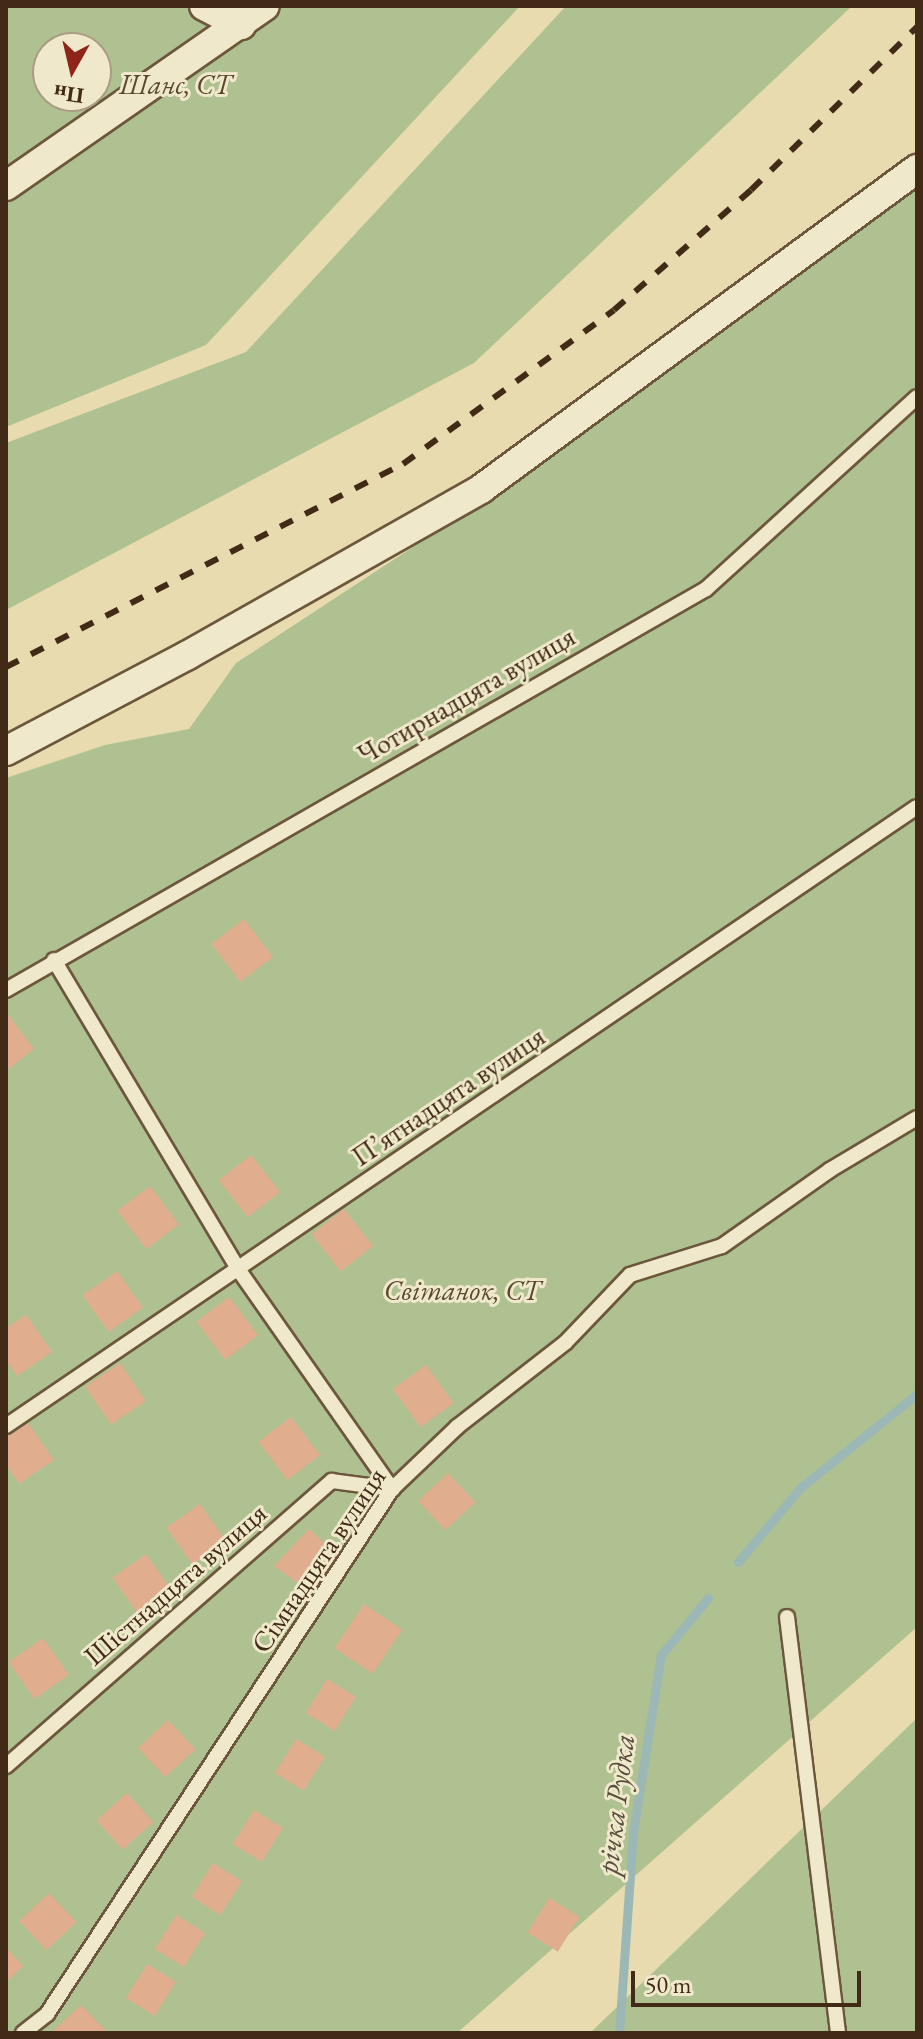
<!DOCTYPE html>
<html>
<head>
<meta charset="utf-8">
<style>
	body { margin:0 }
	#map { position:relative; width:923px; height:2039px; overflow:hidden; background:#e8dbaf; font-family:"EB Garamond",serif }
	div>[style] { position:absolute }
	.green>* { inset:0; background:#afc190 }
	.stream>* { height:9px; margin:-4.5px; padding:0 4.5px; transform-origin:4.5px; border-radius:4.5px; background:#9cb8b6 }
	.building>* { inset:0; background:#e0ad8f; transform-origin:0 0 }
	.roads { filter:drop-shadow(2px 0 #6c573c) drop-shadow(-2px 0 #6c573c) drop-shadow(0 2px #6c573c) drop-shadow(0 -2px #6c573c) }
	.lane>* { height:14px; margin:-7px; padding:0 7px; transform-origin:7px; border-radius:7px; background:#f0e8cb }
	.street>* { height:28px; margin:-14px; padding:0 14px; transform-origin:14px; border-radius:14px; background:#f0e8cb }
	.rail>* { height:6px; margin-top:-3px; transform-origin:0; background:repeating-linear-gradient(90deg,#422b16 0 14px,transparent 0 28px) }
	span { translate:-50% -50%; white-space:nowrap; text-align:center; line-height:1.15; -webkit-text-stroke:6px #f0e8cb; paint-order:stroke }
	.park-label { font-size:28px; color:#58492e; font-style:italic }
	.street-label { font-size:28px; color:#422b16 }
	.water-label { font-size:30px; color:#584e3e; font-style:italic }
	.frame { position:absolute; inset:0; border:8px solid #422b16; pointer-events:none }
	.north { position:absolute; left:32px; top:32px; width:80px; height:80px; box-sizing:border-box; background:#f0e8cb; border:2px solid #aa9c83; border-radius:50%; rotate:188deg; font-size:22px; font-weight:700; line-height:32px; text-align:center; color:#422b16 }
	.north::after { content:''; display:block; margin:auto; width:28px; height:36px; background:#8f2418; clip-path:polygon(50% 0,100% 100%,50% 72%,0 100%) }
	.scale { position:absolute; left:631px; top:1971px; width:230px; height:36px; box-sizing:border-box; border:4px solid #422b16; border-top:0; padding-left:10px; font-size:24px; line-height:28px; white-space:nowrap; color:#422b16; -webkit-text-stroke:6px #f0e8cb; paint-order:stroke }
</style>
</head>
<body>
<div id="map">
	<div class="green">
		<div style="clip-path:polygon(evenodd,6px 6px,520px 6px,206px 345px,6px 427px,6px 6px,48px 48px,96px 48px,96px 96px,48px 96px,48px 48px)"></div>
		<div style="clip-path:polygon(566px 6px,852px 6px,474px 363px,6px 610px,6px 443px,246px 352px)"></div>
		<div style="clip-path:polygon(917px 169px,917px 1627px,457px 2033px,6px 2033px,6px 778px,105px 745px,189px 729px,236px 663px,413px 547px)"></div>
		<div style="clip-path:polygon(917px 1718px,917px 2033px,590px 2033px)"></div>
	</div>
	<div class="stream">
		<div style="left:738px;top:1562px;width:97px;rotate:-50deg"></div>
		<div style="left:800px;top:1488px;width:150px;rotate:-38.8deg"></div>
		<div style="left:619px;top:2033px;width:200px;rotate:-86deg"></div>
		<div style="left:633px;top:1833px;width:180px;rotate:-81.1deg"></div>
		<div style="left:661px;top:1655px;width:74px;rotate:-50.5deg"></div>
	</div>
	<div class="building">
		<div style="left:244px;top:919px;width:48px;height:41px;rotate:53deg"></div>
		<div style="clip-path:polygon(6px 1012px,34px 1049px,6px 1071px)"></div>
		<div style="left:251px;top:1155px;width:47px;height:41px;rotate:52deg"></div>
		<div style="left:150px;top:1186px;width:48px;height:41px;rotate:53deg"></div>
		<div style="left:344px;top:1209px;width:47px;height:41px;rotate:52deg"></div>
		<div style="left:117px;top:1271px;width:45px;height:42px;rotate:55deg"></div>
		<div style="left:229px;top:1297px;width:48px;height:41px;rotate:53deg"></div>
		<div style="clip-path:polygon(26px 1315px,52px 1352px,17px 1376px,6px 1360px,6px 1328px)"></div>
		<div style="left:120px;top:1363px;width:46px;height:42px;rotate:56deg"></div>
		<div style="left:426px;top:1365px;width:47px;height:41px;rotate:54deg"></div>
		<div style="left:291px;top:1417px;width:48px;height:41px;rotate:53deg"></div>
		<div style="clip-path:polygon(28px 1423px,54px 1460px,19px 1484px,6px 1465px,6px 1438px)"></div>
		<div style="left:448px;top:1473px;width:40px;height:41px;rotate:47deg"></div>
		<div style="left:200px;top:1504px;width:45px;height:41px;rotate:55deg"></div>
		<div style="clip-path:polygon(309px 1529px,340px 1558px,312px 1593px,274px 1566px)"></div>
		<div style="left:146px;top:1554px;width:45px;height:41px;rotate:55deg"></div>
		<div style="left:364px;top:1604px;width:46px;height:53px;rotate:34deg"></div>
		<div style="left:43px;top:1638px;width:45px;height:42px;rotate:55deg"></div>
		<div style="left:327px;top:1679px;width:34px;height:40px;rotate:32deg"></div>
		<div style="left:168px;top:1720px;width:40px;height:41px;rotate:47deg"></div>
		<div style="left:296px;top:1739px;width:34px;height:40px;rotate:32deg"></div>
		<div style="left:127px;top:1793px;width:39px;height:41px;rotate:48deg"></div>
		<div style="left:254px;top:1810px;width:34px;height:40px;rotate:32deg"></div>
		<div style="left:213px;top:1863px;width:34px;height:40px;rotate:32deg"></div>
		<div style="left:49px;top:1893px;width:40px;height:41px;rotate:47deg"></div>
		<div style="left:549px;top:1898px;width:36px;height:41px;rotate:32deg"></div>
		<div style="left:176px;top:1915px;width:34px;height:40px;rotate:32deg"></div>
		<div style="clip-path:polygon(6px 1948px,23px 1966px,6px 1982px)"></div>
		<div style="left:147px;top:1964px;width:34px;height:40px;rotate:32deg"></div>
		<div style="clip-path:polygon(81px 2005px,108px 2033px,51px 2033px)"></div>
	</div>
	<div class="roads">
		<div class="lane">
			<div style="left:54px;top:960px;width:360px;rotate:59.2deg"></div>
			<div style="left:238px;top:1269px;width:269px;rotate:55deg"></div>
			<div style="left:6px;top:990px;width:807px;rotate:-29.81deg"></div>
			<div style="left:706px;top:589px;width:285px;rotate:-42.3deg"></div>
			<div style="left:6px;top:1426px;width:1101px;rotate:-34.2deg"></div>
			<div style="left:787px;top:1617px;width:419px;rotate:83deg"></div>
			<div style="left:6px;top:1766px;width:433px;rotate:-41.2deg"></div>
			<div style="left:332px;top:1481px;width:61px;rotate:7.6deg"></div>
			<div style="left:23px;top:2033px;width:31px;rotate:-38deg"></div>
			<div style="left:47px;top:2014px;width:628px;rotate:-56.69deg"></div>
			<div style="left:392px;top:1489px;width:90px;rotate:-43.6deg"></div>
			<div style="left:457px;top:1427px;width:137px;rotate:-37.9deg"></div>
			<div style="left:565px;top:1343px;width:94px;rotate:-46.3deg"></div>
			<div style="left:630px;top:1275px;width:96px;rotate:-17.5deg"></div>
			<div style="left:722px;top:1246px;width:132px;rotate:-35.1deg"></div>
			<div style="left:830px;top:1170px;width:101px;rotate:-30.9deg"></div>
		</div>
		<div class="street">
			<div style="left:204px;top:6px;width:42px;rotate:27.2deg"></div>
			<div style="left:6px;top:186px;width:315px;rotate:-34.8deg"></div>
			<div style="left:6px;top:751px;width:206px;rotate:-27.8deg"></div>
			<div style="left:188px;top:655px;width:337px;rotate:-29.5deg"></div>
			<div style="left:481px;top:489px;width:541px;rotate:-36.28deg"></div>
		</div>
	</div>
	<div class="rail">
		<div style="left:6px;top:667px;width:446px;rotate:-27.1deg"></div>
		<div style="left:403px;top:464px;width:261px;rotate:-36.1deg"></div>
		<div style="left:614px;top:310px;width:182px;rotate:-41.2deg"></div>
		<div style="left:751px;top:190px;width:233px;rotate:-44.5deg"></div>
	</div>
	<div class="park-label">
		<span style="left:175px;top:84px">Шанс, СТ</span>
		<span style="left:462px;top:1290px">Світанок, СТ</span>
	</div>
	<div class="street-label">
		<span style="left:466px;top:695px;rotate:-30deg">Чотирнадцята вулиця</span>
		<span style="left:448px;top:1096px;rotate:-34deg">П’ятнадцята вулиця</span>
		<span style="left:318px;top:1560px;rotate:-56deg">Сімнадцята вулиця</span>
		<span style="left:175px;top:1584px;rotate:-41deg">Шістнадцята вулиця</span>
	</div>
	<div class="water-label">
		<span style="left:616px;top:1804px;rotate:-83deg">річка Рудка</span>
	</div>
	<div class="frame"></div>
	<div class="north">Пн</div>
	<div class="scale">50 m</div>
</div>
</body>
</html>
